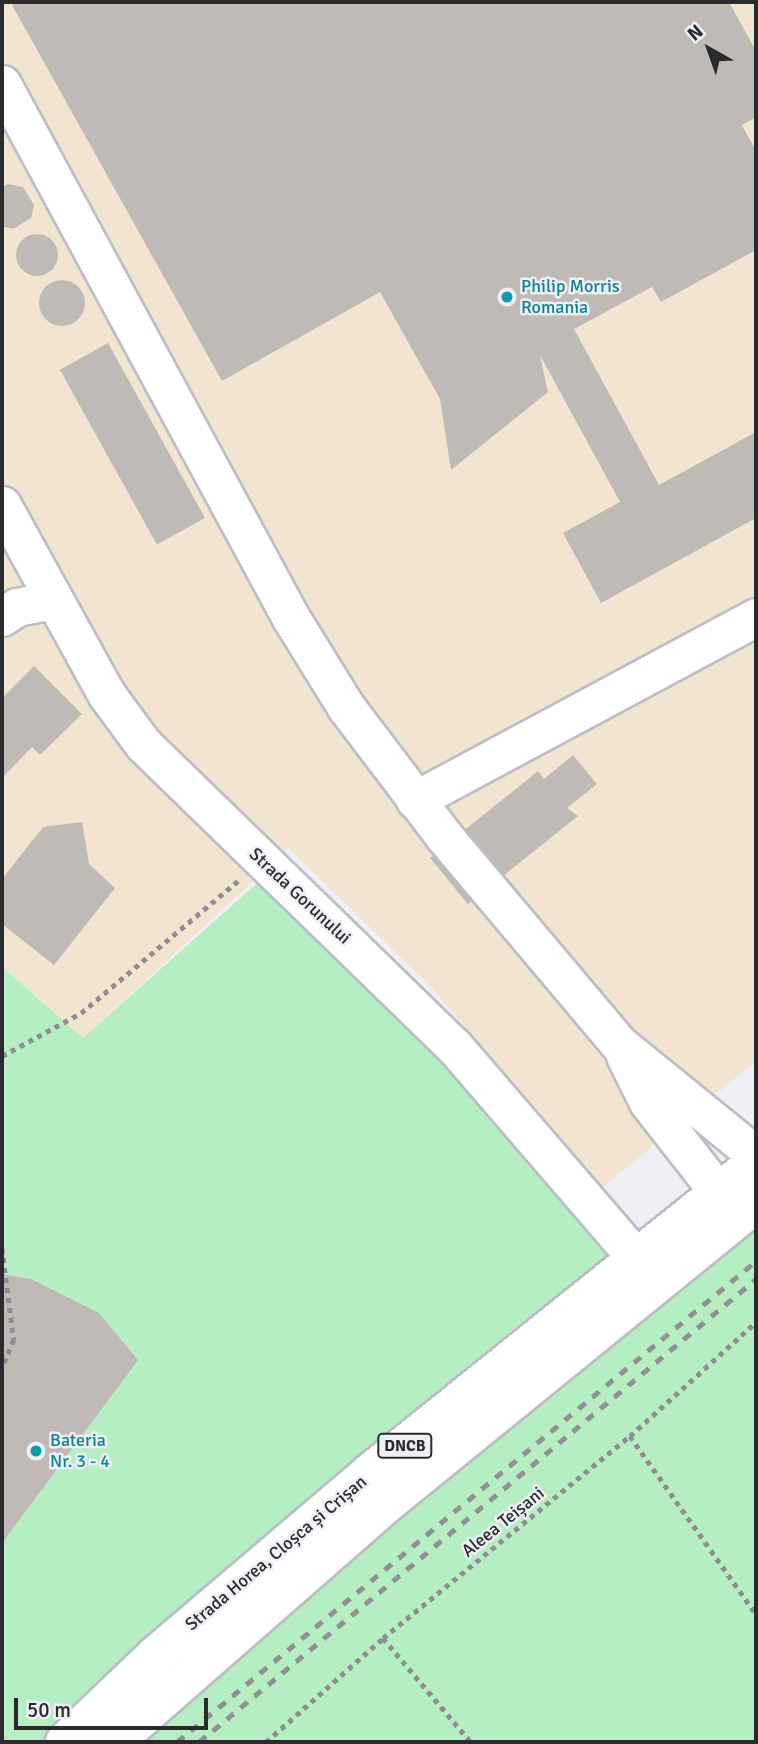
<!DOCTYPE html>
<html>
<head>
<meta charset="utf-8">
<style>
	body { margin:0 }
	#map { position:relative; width:758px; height:1744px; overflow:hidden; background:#efeff6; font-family:Signika,sans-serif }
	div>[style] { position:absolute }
	.industrial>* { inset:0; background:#f1e4d0 }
	.green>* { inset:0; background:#b5eec2 }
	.building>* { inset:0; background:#c0bab6; transform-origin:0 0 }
	.round { border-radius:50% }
	.path>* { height:4.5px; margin-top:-2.25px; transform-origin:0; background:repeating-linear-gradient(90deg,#8d8d92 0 5px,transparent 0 10px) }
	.roads { filter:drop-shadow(2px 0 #bdbdc4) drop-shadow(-2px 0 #bdbdc4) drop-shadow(0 2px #bdbdc4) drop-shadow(0 -2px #bdbdc4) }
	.minor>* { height:37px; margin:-18.5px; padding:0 18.5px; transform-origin:18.5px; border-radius:18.5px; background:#fff }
	.major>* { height:38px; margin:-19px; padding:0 19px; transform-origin:19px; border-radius:19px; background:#fff }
	.rail>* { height:5px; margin-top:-2.5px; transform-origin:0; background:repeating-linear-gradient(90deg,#909095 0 9px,transparent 0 18px) }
	.dots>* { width:19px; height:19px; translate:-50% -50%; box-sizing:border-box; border:4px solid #efeff6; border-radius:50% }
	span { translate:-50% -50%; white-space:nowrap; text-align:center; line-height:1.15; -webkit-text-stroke:5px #efeff6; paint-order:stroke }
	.shield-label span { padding:2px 5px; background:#efeff6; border:2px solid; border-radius:5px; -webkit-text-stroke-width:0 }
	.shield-label { font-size:16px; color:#2b2b2e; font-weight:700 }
	.culture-label { font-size:18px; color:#0d838f }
	.left { translate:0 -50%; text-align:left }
	.street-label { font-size:18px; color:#2b2b2e }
	.frame { position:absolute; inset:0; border:4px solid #2b2b2e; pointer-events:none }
	.north { position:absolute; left:674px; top:14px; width:70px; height:70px; -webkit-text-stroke:5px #efeff6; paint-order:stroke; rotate:320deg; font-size:19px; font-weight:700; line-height:28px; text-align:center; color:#2b2b2e }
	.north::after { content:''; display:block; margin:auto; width:24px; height:32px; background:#2b2b2e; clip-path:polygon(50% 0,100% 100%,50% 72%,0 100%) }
	.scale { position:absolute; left:14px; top:1698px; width:194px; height:32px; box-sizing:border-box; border:4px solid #2b2b2e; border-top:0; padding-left:9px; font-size:21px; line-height:24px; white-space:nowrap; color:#2b2b2e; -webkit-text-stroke:5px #efeff6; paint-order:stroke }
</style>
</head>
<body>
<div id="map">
	<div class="industrial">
		<div style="clip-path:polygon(2px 2px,756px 2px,756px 1061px,602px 1188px,432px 988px,289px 848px,83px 1038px,2px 967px)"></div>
	</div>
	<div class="green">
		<div style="clip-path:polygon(272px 870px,637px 1259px,65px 1742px,2px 1742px,2px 967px,83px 1038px)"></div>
		<div style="clip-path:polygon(756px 1203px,756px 1742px,114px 1742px)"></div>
	</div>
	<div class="building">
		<div style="clip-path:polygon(18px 2px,729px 2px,756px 51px,756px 117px,742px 125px,756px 151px,756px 250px,661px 302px,652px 287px,574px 329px,659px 485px,756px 432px,756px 518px,601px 603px,563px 533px,620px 502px,540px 355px,548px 392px,451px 470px,440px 399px,380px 292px,222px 381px,12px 5px)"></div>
		<div style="clip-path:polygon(8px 184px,23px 187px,34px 205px,31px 218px,13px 229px,2px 226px,2px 187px)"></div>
		<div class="round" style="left:16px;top:234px;width:42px;height:42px"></div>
		<div class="round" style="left:39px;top:280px;width:46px;height:46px"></div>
		<div style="left:108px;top:343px;width:200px;height:55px;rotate:61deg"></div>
		<div style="clip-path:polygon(34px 666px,82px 714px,40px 755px,32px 747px,2px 778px,2px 698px)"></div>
		<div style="clip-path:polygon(573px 755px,597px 784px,567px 808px,578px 816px,468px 904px,430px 858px,538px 771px,544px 779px)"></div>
		<div style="clip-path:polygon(82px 822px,89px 864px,115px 888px,54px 965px,2px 924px,2px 879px,43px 827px)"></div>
		<div style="clip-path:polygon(2px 1274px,31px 1279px,99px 1313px,138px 1360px,2px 1543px)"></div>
	</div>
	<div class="path">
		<div style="left:2px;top:1056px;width:90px;rotate:-28.6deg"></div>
		<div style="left:81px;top:1013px;width:207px;rotate:-40.1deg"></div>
		<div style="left:2px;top:1248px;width:93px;rotate:82.6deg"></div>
		<div style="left:14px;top:1340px;width:30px;rotate:113deg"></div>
		<div style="left:630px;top:1436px;width:218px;rotate:54.7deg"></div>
		<div style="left:383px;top:1638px;width:136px;rotate:49.8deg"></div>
		<div style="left:266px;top:1742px;width:157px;rotate:-41.6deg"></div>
		<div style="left:383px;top:1638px;width:319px;rotate:-39.3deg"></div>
		<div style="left:630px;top:1436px;width:170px;rotate:-42.1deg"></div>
	</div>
	<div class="roads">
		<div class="minor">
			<div style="left:2px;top:84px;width:607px;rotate:61.58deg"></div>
			<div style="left:291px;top:618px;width:105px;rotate:58.3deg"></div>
			<div style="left:346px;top:707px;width:161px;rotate:52.8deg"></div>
			<div style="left:443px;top:835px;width:272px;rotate:49.9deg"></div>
			<div style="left:618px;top:1043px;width:178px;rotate:39.1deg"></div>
			<div style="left:2px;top:505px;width:217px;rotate:61.1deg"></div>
			<div style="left:107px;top:695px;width:61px;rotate:53.7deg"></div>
			<div style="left:143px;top:744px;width:432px;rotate:44.2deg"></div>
			<div style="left:453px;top:1045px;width:282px;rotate:49.3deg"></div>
			<div style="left:2px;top:617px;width:18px;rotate:-34deg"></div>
			<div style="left:17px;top:607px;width:37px;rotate:-11deg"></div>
			<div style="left:415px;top:800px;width:387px;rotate:-28.2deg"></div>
			<div style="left:625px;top:1056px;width:51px;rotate:63.4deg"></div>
			<div style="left:648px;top:1102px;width:115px;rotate:52deg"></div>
		</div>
		<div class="major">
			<div style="left:65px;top:1742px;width:124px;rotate:-43.7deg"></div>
			<div style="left:155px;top:1656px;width:284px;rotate:-40.4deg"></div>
			<div style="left:371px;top:1472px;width:494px;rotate:-38.8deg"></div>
			<div style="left:114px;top:1742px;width:369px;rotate:-41.2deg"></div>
			<div style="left:392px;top:1499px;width:469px;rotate:-39.1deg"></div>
		</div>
	</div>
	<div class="rail">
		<div style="left:177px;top:1742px;width:753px;rotate:-39.72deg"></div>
		<div style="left:199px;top:1742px;width:724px;rotate:-39.73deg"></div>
	</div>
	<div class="dots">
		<div style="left:507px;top:297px;background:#0f9aa8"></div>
		<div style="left:36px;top:1451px;background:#0f9aa8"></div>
	</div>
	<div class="shield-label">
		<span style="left:405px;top:1446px">DNCB</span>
	</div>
	<div class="culture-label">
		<span class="left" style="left:521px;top:297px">Philip Morris<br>Romania</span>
		<span class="left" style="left:50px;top:1451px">Bateria<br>Nr. 3 - 4</span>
	</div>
	<div class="street-label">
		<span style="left:300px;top:896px;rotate:43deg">Strada Gorunului</span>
		<span style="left:503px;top:1522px;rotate:-39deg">Aleea Teișani</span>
		<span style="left:276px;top:1553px;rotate:-40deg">Strada Horea, Cloșca și Crișan</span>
	</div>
	<div class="frame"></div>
	<div class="north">N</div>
	<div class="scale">50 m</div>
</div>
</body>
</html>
